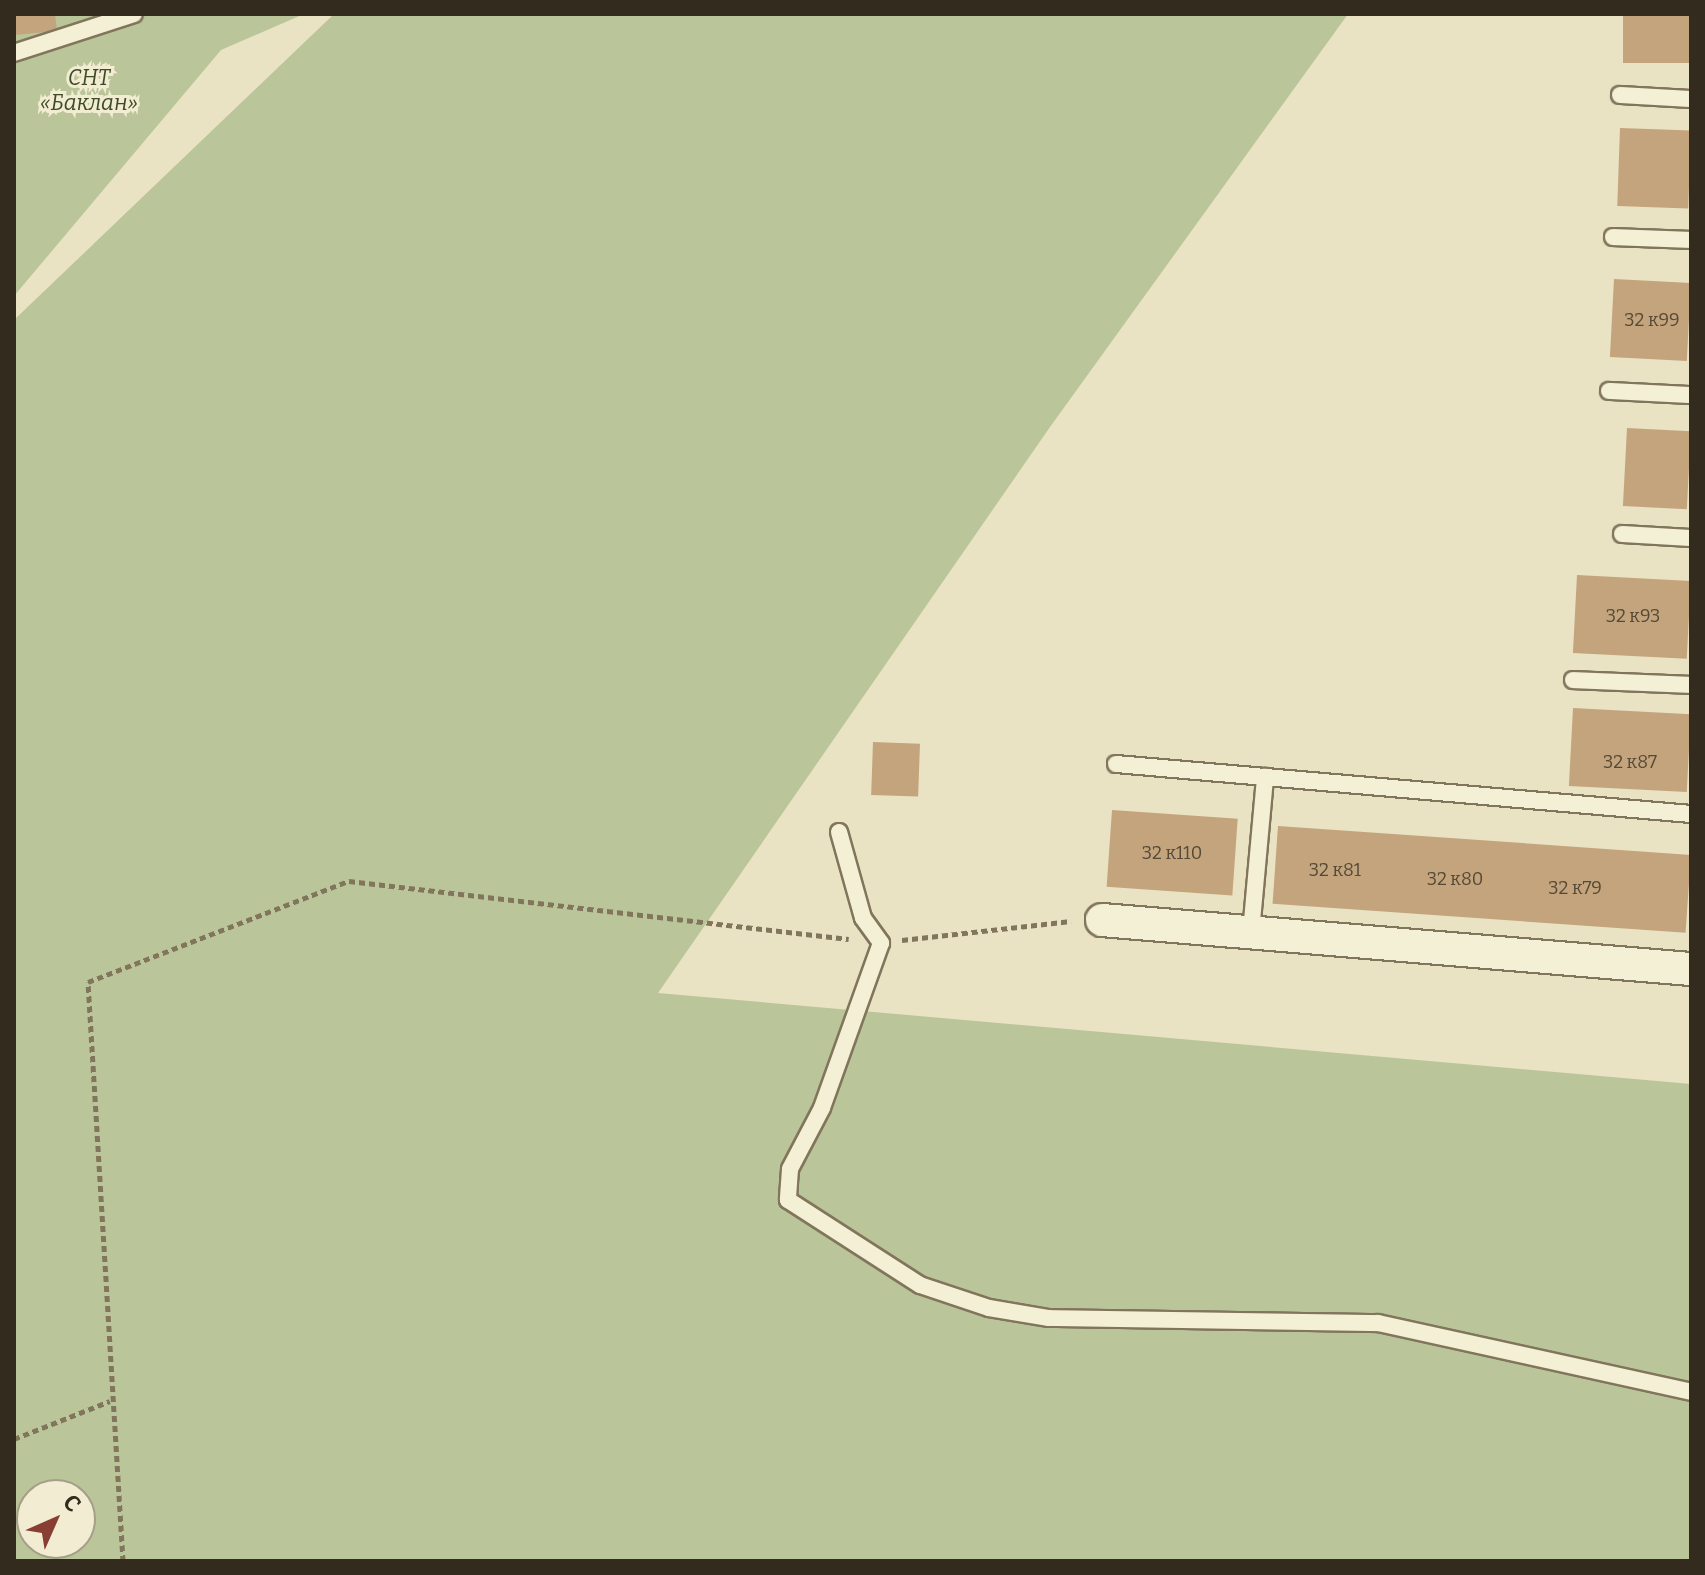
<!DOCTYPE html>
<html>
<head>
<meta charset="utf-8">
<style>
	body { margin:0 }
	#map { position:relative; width:1705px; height:1575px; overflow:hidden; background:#e9e3c3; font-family:Bitter,serif }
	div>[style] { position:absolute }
	.green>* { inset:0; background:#bac599 }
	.building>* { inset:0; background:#c3a47d; transform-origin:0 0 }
	.path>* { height:5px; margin-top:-2.5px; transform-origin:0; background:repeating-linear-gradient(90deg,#81755c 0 6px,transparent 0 10px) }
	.roads { filter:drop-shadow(2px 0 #81755c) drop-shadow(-2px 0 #81755c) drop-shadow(0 2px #81755c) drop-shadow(0 -2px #81755c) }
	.service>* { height:16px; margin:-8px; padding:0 8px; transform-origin:8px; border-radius:8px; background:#f4f0d5 }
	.minor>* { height:32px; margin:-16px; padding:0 16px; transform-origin:16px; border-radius:16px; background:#f4f0d5 }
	span { translate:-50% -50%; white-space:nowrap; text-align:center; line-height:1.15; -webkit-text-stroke:6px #f1ecd2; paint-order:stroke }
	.number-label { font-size:18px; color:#564936 }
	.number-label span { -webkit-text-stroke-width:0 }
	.park-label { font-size:22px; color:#3e4d27; font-style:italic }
	.frame { position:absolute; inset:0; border:16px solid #322b1e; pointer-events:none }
	.north { position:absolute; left:16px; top:1479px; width:80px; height:80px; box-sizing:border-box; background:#f1ecd2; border:2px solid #a59f8a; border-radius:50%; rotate:45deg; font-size:22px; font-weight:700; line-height:32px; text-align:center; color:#322b1e }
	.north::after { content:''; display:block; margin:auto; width:28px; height:36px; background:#893e33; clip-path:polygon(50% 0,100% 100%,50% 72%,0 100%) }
</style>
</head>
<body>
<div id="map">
	<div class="green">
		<div style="clip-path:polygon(14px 14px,304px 14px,221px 50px,14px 296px)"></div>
		<div style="clip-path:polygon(evenodd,334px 14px,1348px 14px,1050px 427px,658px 993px,1691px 1084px,1691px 1561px,14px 1561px,14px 320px,334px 14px,32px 1495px,80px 1495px,80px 1543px,32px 1543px,32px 1495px)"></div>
	</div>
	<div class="building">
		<div style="clip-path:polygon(14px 14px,55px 14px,57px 31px,14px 35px)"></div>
		<div style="left:1623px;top:14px;width:68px;height:49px"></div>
		<div style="left:1620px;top:128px;width:71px;height:78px;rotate:2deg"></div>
		<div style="left:1614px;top:279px;width:77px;height:78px;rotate:3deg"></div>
		<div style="left:1627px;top:428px;width:64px;height:78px;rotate:3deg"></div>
		<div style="left:1577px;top:575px;width:114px;height:78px;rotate:3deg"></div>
		<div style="left:1573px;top:708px;width:118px;height:78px;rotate:3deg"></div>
		<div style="left:873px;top:742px;width:47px;height:53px;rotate:2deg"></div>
		<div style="left:1112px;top:810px;width:126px;height:77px;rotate:4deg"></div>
		<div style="left:1278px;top:826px;width:414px;height:78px;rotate:4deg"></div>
	</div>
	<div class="path">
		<div style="left:902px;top:940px;width:170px;rotate:-6.4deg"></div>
		<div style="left:14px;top:1439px;width:103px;rotate:-21.6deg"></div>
		<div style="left:123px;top:1561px;width:580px;rotate:-93.46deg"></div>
		<div style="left:88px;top:982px;width:280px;rotate:-21.2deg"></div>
		<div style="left:349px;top:881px;width:503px;rotate:6.62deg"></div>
	</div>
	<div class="roads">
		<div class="service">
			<div style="left:14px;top:53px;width:126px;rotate:-18deg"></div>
			<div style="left:1620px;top:95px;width:71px;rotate:3.2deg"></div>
			<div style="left:1613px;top:237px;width:78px;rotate:2.2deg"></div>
			<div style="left:1609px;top:391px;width:82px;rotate:2.8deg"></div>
			<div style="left:1622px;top:534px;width:69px;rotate:3.3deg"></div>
			<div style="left:1573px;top:680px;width:118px;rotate:2.4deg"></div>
			<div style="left:1116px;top:764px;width:577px;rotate:4.97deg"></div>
			<div style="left:839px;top:832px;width:89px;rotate:74.4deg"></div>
			<div style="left:863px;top:918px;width:31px;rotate:54deg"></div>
			<div style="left:881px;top:943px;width:175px;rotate:109.7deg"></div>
			<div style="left:822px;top:1108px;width:69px;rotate:117.7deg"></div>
			<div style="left:790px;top:1169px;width:31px;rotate:94deg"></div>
			<div style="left:788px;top:1200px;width:157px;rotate:32.8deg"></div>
			<div style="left:920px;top:1285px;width:73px;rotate:18.4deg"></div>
			<div style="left:989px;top:1308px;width:61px;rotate:9.5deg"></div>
			<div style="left:1049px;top:1318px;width:329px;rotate:0.9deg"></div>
			<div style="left:1378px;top:1323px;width:321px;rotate:12.4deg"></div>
			<div style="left:1251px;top:932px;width:156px;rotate:-84.8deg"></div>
		</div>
		<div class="minor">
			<div style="left:1102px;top:920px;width:591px;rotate:4.76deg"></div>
		</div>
	</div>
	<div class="number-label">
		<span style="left:1652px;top:320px">32 к99</span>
		<span style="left:1633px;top:616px">32 к93</span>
		<span style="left:1630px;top:762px">32 к87</span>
		<span style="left:1172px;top:853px">32 к110</span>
		<span style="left:1335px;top:870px">32 к81</span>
		<span style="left:1455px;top:879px">32 к80</span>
		<span style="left:1575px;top:888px">32 к79</span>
	</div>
	<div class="park-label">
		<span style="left:89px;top:90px">СНТ<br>«Баклан»</span>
	</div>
	<div class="frame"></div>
	<div class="north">С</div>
</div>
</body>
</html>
